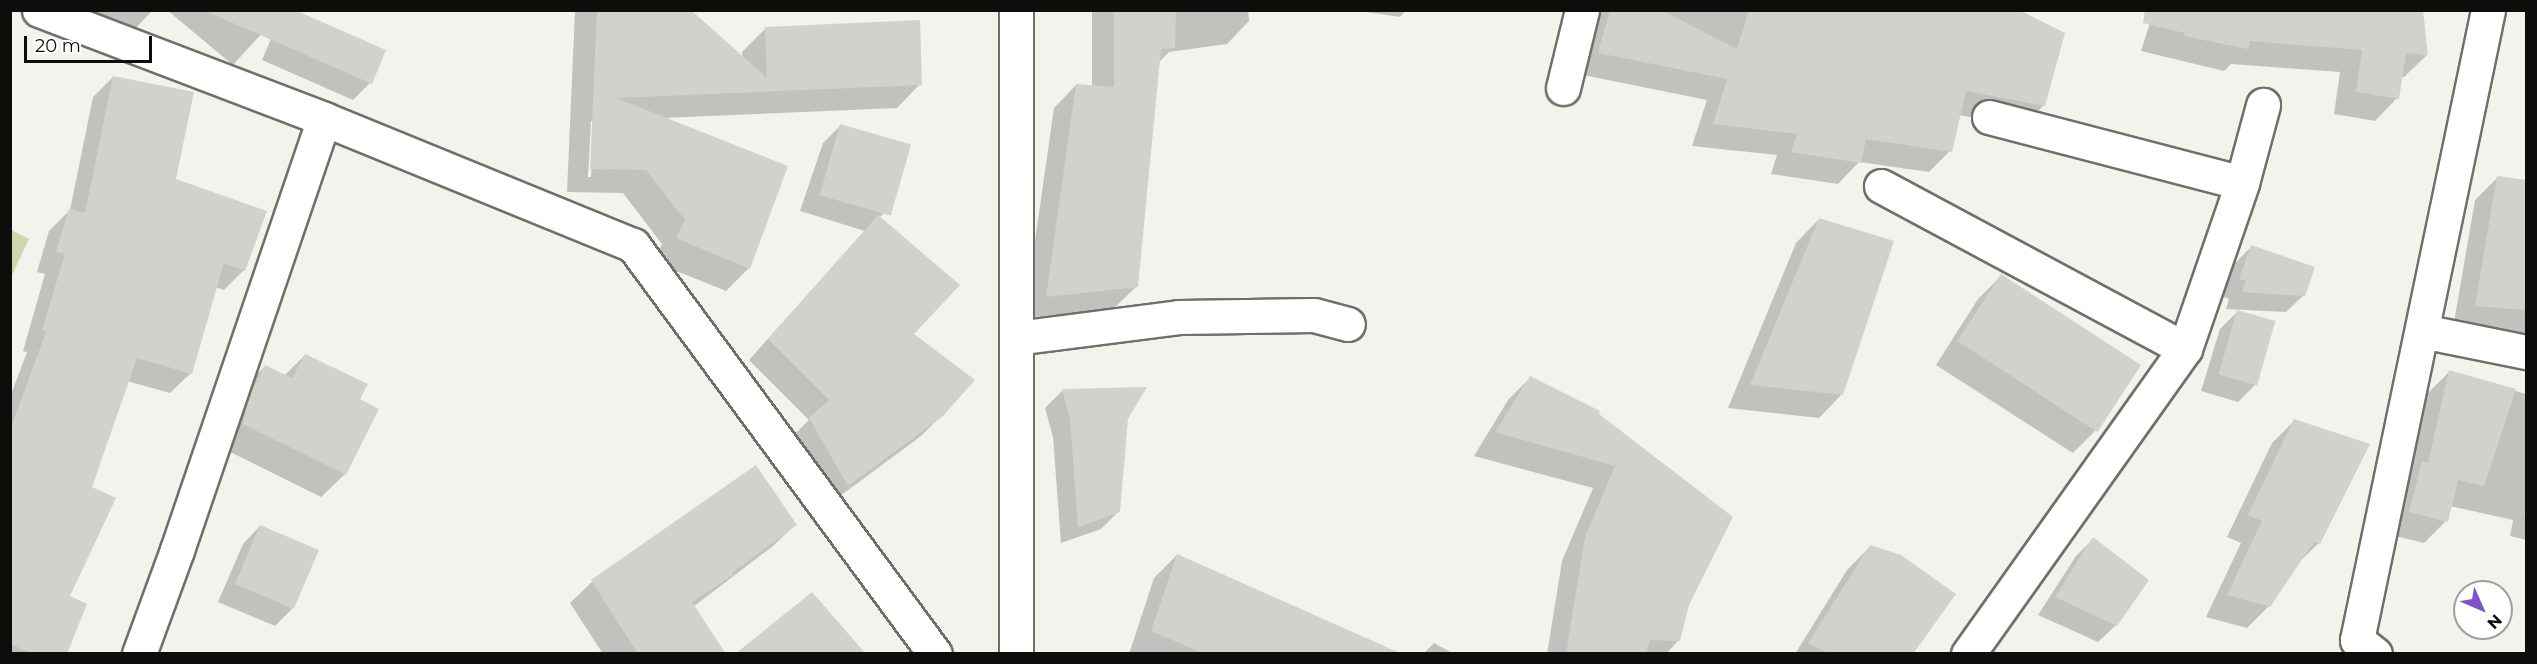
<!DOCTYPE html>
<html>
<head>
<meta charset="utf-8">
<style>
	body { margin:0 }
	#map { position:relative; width:2537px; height:664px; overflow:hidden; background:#f2f3ed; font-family:Montserrat,sans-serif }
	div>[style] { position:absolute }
	.green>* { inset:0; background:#ced6ab }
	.shadow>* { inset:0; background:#0003 }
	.building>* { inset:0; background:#d1d2cc; transform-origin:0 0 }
	.roads { filter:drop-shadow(2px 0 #6f706a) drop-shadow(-2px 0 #6f706a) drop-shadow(0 2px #6f706a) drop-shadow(0 -2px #6f706a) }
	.street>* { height:33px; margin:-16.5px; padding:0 16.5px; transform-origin:16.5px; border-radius:16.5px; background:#fff }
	span { translate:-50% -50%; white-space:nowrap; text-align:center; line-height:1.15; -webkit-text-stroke:6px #fffffe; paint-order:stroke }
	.frame { position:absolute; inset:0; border:12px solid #0d0d0b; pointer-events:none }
	.north { position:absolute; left:2453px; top:580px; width:60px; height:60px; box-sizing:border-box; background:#fffffe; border:2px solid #9e9e9d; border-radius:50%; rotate:135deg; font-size:16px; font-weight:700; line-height:24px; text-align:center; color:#0d0d0b }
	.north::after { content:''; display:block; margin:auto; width:21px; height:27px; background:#7e53cc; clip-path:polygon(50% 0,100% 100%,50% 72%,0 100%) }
	.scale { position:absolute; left:24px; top:36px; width:128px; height:27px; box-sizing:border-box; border:3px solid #0d0d0b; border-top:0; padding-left:8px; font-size:18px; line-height:21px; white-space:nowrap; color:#0d0d0b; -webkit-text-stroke:4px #fffffe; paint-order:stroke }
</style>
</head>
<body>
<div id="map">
	<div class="green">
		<div style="clip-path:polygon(11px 230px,29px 239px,11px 277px)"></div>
	</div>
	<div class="shadow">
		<div style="clip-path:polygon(75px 10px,153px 10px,134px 30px)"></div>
		<div style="clip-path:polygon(167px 10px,264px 10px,275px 19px,233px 65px)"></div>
		<div style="clip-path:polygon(evenodd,575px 10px,689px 10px,743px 58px,742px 52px,766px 28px,920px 84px,897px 108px,662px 118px,749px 268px,726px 291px,654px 262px,662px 244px,623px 193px,567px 192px,575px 10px,591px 121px,594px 121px,591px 177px,588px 177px,591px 121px)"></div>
		<div style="clip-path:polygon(1092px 10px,1248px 10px,1249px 21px,1227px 44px,1169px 52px,1158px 63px,1136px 287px,1113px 309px,1024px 318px,1054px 108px,1076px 85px,1092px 87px)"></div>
		<div style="clip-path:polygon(1353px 10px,1406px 10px,1400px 17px)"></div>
		<div style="clip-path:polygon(1595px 10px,1980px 10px,2044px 105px,2022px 127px,1959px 115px,1950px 151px,1929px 172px,1859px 162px,1838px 184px,1771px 174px,1777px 155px,1692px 146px,1707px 100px,1578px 74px)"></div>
		<div style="clip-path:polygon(2154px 10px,2427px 55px,2404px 77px,2401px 77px,2397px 98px,2375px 121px,2334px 114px,2340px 72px,2231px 64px,2224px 71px,2141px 51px)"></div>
		<div style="clip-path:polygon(275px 29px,370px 83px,353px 100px,262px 60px)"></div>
		<div style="clip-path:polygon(113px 77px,175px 180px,244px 270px,224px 290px,215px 287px,191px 373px,170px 393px,127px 381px,90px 488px,68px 597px,65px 654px,10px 654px,10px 397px,27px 352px,23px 351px,45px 274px,37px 272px,49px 231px,70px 210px,93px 97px)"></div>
		<div style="clip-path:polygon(840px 126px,883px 214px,879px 218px,912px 334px,942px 415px,921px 436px,828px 505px,790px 439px,809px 420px,749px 360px,865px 231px,800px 211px,823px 143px)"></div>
		<div style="clip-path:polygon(2498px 177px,2526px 181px,2526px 333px,2453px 328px,2475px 200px)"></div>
		<div style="clip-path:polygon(1819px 219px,1842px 394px,1819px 418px,1728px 408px,1796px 243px)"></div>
		<div style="clip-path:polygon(2251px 247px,2304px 295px,2286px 312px,2226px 309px,2229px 299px,2223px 297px,2234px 264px)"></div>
		<div style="clip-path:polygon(2001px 276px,2096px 430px,2073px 453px,1936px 365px,1978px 299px)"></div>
		<div style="clip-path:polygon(2237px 312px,2255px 385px,2238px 402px,2201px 391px,2220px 329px)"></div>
		<div style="clip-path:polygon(305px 355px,358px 400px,345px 474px,321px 497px,218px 446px,242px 390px,265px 366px,284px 376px)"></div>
		<div style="clip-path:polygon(2449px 372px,2526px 394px,2526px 511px,2524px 514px,2526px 514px,2526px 540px,2510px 536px,2513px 520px,2450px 506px,2446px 521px,2424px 543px,2387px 534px,2400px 485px,2408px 477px,2427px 394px)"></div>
		<div style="clip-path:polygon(1531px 377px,1598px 412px,1688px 605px,1679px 640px,1666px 654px,1547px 654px,1562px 561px,1593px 488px,1474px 456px,1508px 400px)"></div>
		<div style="clip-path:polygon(1144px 388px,1127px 419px,1118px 512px,1101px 529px,1061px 543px,1053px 437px,1045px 408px,1062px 391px)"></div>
		<div style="clip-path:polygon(2294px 421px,2319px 543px,2296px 565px,2269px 606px,2247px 628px,2206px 617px,2241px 543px,2227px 537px,2272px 443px)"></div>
		<div style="clip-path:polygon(755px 467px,795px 525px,773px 546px,693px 607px,679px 654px,603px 654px,570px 603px,592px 582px)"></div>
		<div style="clip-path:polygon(260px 526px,292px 609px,275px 626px,218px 602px,243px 544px)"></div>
		<div style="clip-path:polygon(2093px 539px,2116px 625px,2098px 642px,2038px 615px,2076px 556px)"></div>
		<div style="clip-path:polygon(1871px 546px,1911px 654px,1795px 654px,1847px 570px)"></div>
		<div style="clip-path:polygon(1177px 555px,1398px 654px,1129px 654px,1154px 578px)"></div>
		<div style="clip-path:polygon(1434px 643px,1454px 654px,1423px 654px)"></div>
	</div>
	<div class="building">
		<div style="clip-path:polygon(203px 10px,295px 10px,386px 50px,372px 84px)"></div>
		<div style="clip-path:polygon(597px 10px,691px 10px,767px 78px,765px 27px,920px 20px,922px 85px,616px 98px,788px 166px,750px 269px,676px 238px,685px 220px,646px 170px,590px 169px)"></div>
		<div style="clip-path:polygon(1114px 10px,1176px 10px,1175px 48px,1161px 49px,1138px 287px,1046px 297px,1076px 84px,1114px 87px)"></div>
		<div style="clip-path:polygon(1610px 10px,1661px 10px,1737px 49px,1749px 10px,2019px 10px,2065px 33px,2045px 106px,1966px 91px,1952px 152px,1866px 139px,1861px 163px,1791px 152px,1797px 134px,1713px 124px,1727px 79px,1598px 53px)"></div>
		<div style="clip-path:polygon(2145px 10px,2423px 10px,2428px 55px,2406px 53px,2399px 99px,2356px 92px,2362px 50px,2250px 41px,2248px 49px,2184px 36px,2184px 33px,2143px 23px)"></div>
		<div style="clip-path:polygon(113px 76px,194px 92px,176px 179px,267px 211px,245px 271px,224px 263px,192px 374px,137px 358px,92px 487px,116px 498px,70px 596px,87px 604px,67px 654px,33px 654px,10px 644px,10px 430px,46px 332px,42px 330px,65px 254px,56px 252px,69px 209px,85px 213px)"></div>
		<div style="left:840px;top:124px;width:74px;height:74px;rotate:16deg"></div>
		<div style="clip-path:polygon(2497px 176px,2526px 180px,2526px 310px,2475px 306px)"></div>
		<div style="clip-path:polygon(878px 215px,960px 285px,914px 334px,975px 380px,943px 416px,848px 486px,809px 418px,829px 400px,768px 339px)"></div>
		<div style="clip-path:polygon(1819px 218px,1894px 241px,1843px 395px,1750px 385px)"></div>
		<div style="clip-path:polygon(2251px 245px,2315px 267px,2305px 296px,2242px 292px,2246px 281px,2239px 279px)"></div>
		<div style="left:2001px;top:274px;width:167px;height:80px;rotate:33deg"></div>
		<div style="left:2237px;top:310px;width:40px;height:67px;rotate:16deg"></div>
		<div style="clip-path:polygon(305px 354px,368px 384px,360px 399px,379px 409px,346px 475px,243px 424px,249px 397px,265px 365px,292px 378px)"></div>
		<div style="clip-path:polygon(2449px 370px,2516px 389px,2484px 486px,2458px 480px,2448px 522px,2409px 512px,2422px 461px,2428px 463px)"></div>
		<div style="clip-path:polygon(1530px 376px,1600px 411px,1599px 414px,1733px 517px,1689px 605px,1680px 641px,1650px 640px,1646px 654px,1566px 654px,1585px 537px,1615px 466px,1495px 432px)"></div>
		<div style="clip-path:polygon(1147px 387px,1128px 419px,1120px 512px,1078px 527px,1070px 419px,1062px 389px)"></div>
		<div style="clip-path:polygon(2294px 419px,2370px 444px,2320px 544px,2314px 542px,2270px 607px,2227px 595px,2262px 521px,2248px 515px)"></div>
		<div style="clip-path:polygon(756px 465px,797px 525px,732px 573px,733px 575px,692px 602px,726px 654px,638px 654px,591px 580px)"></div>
		<div style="left:260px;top:525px;width:64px;height:64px;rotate:23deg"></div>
		<div style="clip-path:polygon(2093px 537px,2149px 580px,2117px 626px,2055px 597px)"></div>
		<div style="clip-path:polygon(1870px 545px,1901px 555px,1956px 594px,1913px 654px,1829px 654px,1808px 643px)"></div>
		<div style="clip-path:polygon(1177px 554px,1402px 654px,1205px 654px,1151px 631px)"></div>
		<div style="clip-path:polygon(812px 592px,866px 654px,735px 654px)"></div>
	</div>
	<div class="roads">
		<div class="street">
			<div style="left:39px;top:10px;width:305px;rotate:20.9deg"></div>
			<div style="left:324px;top:119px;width:334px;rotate:22.2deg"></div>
			<div style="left:633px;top:245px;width:508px;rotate:53.56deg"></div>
			<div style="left:1563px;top:88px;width:80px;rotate:-76.3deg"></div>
			<div style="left:1989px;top:117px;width:261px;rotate:14.6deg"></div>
			<div style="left:1881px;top:186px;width:345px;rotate:28.2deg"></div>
			<div style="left:2422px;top:331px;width:106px;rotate:11.4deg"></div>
			<div style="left:1016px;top:338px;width:164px;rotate:-7.3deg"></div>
			<div style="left:1179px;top:317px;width:135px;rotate:-0.8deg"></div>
			<div style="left:1314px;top:315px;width:35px;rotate:15deg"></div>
			<div style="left:139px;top:654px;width:111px;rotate:-69.9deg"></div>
			<div style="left:177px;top:550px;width:455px;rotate:-71.2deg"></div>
			<div style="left:1016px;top:654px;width:644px;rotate:-90deg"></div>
			<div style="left:1968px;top:654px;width:374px;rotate:-54.6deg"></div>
			<div style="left:2185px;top:349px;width:176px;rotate:-71deg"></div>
			<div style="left:2242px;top:183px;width:81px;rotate:-74.9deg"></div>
			<div style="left:2375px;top:654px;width:23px;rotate:-142deg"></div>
			<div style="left:2357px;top:640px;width:643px;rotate:-78.25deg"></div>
		</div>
	</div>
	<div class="frame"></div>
	<div class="north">N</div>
	<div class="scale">20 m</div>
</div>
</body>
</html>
